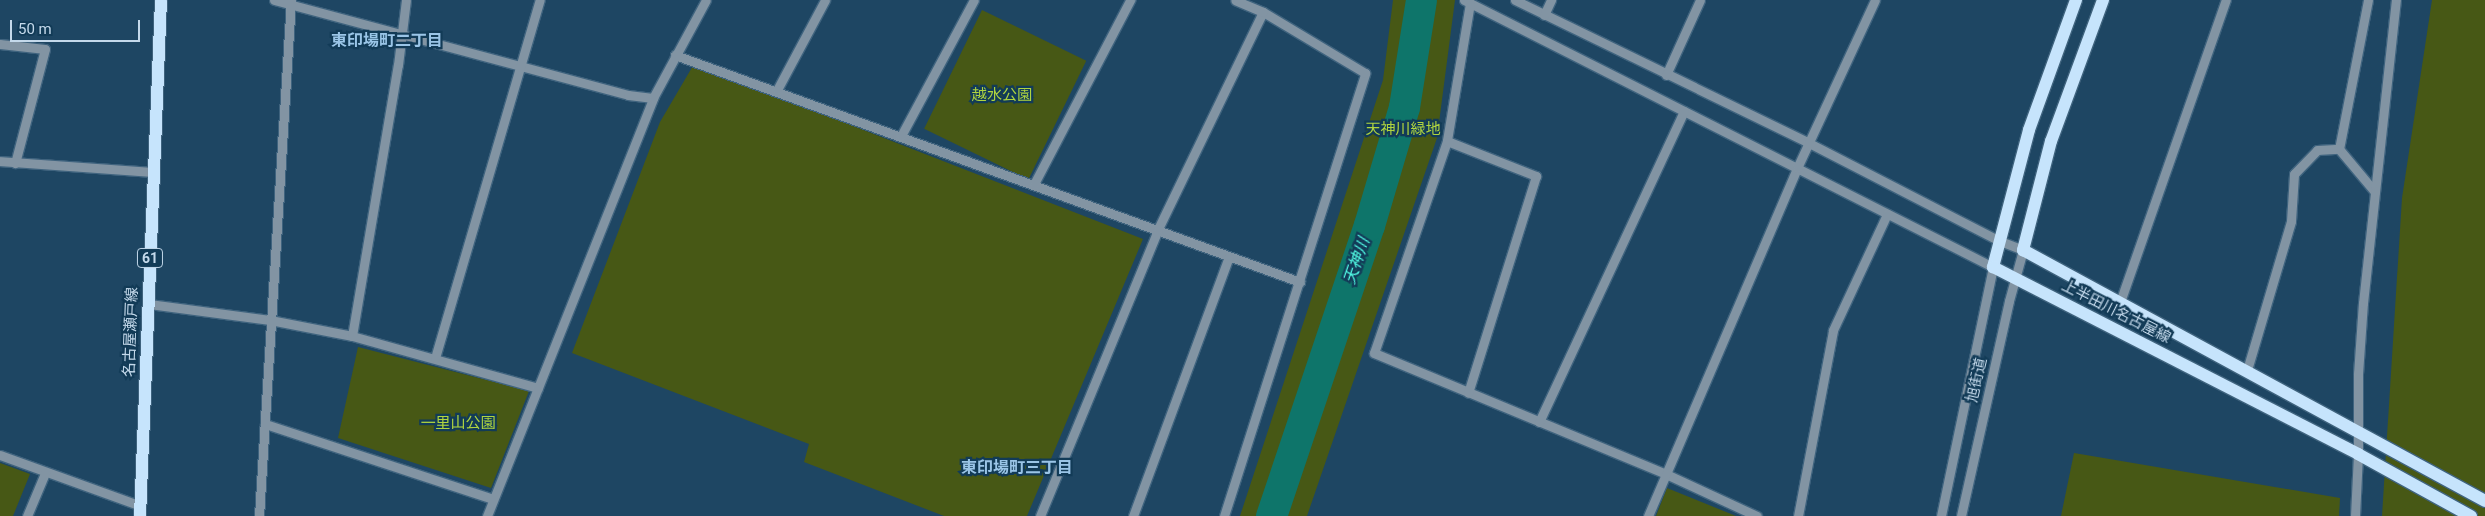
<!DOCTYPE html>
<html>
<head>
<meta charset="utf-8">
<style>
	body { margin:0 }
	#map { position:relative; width:2485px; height:516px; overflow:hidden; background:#1e4663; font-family:Roboto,"Noto Sans JP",sans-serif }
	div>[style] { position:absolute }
	.green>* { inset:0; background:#475815; transform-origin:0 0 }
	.river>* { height:31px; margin:-15.5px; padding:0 15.5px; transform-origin:15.5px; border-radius:15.5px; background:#0e756a }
	.roads { filter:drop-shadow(1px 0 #3f637e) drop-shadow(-1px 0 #3f637e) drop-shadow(0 1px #3f637e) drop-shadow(0 -1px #3f637e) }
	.minor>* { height:9px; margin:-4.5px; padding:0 4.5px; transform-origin:4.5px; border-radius:4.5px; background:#8294a3 }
	.major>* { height:12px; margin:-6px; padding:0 6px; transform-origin:6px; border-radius:6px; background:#c6e4fc }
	span { translate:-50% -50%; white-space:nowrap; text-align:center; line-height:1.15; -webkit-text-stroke:4.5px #123b57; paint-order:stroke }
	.shield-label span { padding:1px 4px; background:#123b57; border:1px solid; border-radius:4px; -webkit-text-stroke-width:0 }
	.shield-label { font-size:14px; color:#c4d9eb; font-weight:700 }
	.park-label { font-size:15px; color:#b0d53f }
	.street-label { font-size:15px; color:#c4d9eb }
	.neighbourhood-label { font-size:16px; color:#9ac5e7; font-weight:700 }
	.water-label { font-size:16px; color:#51fae4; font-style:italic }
	.scale { position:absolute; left:10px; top:20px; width:130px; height:22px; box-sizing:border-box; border:2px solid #c4d9eb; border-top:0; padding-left:6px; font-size:15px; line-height:18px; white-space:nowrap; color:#c4d9eb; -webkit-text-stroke:4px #123b57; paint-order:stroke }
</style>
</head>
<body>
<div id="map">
	<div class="green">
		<div style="clip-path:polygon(1393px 0,1455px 0,1437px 138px,1307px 516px,1240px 516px,1383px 80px)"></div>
		<div style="clip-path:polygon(2432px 0,2485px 0,2485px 516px,2382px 516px,2402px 198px)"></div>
		<div style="left:982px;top:10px;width:116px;height:132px;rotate:26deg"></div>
		<div style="clip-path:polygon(694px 64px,1143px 239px,1027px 516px,944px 516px,804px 462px,809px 444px,572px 353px,660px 122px)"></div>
		<div style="clip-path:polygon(358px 347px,529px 391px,491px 488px,338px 438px)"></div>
		<div style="clip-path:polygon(2074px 453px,2340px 498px,2339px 516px,2061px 516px)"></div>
		<div style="clip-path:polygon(0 463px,30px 474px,13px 516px,0 516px)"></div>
		<div style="clip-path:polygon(1667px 488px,1736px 516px,1656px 516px)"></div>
	</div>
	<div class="river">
		<div style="left:1271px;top:516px;width:307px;rotate:-71.4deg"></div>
		<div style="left:1369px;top:225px;width:123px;rotate:-73.5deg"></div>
		<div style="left:1404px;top:107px;width:108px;rotate:-81deg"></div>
	</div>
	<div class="roads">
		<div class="minor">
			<div style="left:274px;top:0;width:367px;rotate:15deg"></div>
			<div style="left:628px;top:95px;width:25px;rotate:7deg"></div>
			<div style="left:1464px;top:0;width:593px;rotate:26.78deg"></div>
			<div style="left:1993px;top:267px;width:254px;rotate:101.8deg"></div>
			<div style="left:1515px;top:0;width:327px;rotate:25.9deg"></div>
			<div style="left:1809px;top:143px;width:215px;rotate:27.2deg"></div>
			<div style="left:2000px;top:241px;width:25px;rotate:21deg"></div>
			<div style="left:2023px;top:250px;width:53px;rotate:105.4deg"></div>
			<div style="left:2009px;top:301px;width:220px;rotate:102.6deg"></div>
			<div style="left:2368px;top:0;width:152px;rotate:101deg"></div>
			<div style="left:2339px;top:149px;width:56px;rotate:50.1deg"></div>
			<div style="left:1470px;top:3px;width:140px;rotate:99.5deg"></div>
			<div style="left:1447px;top:141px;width:224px;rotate:109deg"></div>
			<div style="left:1374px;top:353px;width:316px;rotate:22.5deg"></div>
			<div style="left:1666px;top:474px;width:100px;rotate:24.8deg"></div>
			<div style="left:1544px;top:15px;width:17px;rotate:-65deg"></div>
			<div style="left:0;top:44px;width:45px;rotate:6.3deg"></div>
			<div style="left:45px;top:49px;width:118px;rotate:104.7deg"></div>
			<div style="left:675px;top:55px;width:665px;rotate:19.96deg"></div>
			<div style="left:1666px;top:75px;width:82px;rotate:-65.6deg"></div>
			<div style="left:777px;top:90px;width:102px;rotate:-61.9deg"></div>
			<div style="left:901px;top:136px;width:154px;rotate:-61.8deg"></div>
			<div style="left:1447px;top:141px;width:96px;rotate:21.5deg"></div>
			<div style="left:1536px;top:176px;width:227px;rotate:107.4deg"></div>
			<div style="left:0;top:161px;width:152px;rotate:4.1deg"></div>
			<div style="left:1034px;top:184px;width:208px;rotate:-62.4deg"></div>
			<div style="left:2120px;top:302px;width:320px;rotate:-70.7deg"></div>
			<div style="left:149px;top:304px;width:122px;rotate:7.5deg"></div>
			<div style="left:270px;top:320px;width:84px;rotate:11deg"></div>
			<div style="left:352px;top:336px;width:193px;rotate:15.6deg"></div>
			<div style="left:352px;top:336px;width:275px;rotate:-80.4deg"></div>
			<div style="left:398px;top:65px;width:65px;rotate:-83deg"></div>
			<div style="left:435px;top:358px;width:373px;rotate:-73.7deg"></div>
			<div style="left:2247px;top:370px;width:155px;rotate:-73.5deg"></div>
			<div style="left:2291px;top:221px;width:47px;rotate:-86.3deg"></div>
			<div style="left:2294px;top:174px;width:33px;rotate:-46deg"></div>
			<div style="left:2317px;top:150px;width:22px;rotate:-3deg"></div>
			<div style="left:1539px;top:422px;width:343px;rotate:-65deg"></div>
			<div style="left:265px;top:424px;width:240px;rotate:18.2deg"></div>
			<div style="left:0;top:455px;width:150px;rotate:19.9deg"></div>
			<div style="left:27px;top:516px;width:47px;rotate:-67.3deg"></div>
			<div style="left:259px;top:516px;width:517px;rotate:-86.45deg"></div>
			<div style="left:487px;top:516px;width:450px;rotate:-68.3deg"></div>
			<div style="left:653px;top:98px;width:111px;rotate:-61.6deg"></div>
			<div style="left:1040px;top:516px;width:310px;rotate:-67.6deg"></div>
			<div style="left:1158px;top:229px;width:241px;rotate:-64.2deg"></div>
			<div style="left:1133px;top:516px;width:276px;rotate:-69.7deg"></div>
			<div style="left:1224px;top:516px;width:465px;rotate:-72.3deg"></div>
			<div style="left:1365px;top:73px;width:119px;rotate:-149.1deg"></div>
			<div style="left:1263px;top:12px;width:30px;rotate:-157deg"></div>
			<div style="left:1648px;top:516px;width:379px;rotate:-66.8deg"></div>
			<div style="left:1797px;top:168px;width:185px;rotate:-65.1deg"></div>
			<div style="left:1798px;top:516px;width:189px;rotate:-79.3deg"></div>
			<div style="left:1833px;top:330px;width:128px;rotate:-65deg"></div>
			<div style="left:2355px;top:516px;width:62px;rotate:-87.2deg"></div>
			<div style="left:2358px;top:454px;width:80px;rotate:-90deg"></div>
			<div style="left:2358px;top:374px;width:71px;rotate:-86deg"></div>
			<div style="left:2363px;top:303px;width:305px;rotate:-83.8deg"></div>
		</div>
		<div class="major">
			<div style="left:2076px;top:0;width:138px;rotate:109.9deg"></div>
			<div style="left:2029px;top:130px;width:142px;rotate:104.7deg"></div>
			<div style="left:1993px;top:267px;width:410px;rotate:27.1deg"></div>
			<div style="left:2358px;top:454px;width:129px;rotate:28.8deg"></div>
			<div style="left:2103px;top:0;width:150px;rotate:110.2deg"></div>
			<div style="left:2051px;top:141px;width:113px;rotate:104.4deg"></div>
			<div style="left:2023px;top:250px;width:526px;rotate:28.51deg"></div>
			<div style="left:140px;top:516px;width:516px;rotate:-87.67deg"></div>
		</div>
	</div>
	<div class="shield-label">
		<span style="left:150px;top:258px">61</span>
	</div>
	<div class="park-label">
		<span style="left:1002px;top:96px">越水公園</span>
		<span style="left:1403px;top:130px">天神川緑地</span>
		<span style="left:458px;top:424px">一里山公園</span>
	</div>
	<div class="street-label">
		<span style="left:2116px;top:312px;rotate:27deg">上半田川名古屋線</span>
		<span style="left:131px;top:332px;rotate:-88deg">名古屋瀬戸線</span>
		<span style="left:1977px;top:380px;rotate:-77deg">旭街道</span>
	</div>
	<div class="neighbourhood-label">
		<span style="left:387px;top:41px">東印場町二丁目</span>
		<span style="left:1017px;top:468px">東印場町三丁目</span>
	</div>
	<div class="water-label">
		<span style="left:1357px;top:261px;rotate:-71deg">天神川</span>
	</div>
	<div class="scale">50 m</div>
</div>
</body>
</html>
